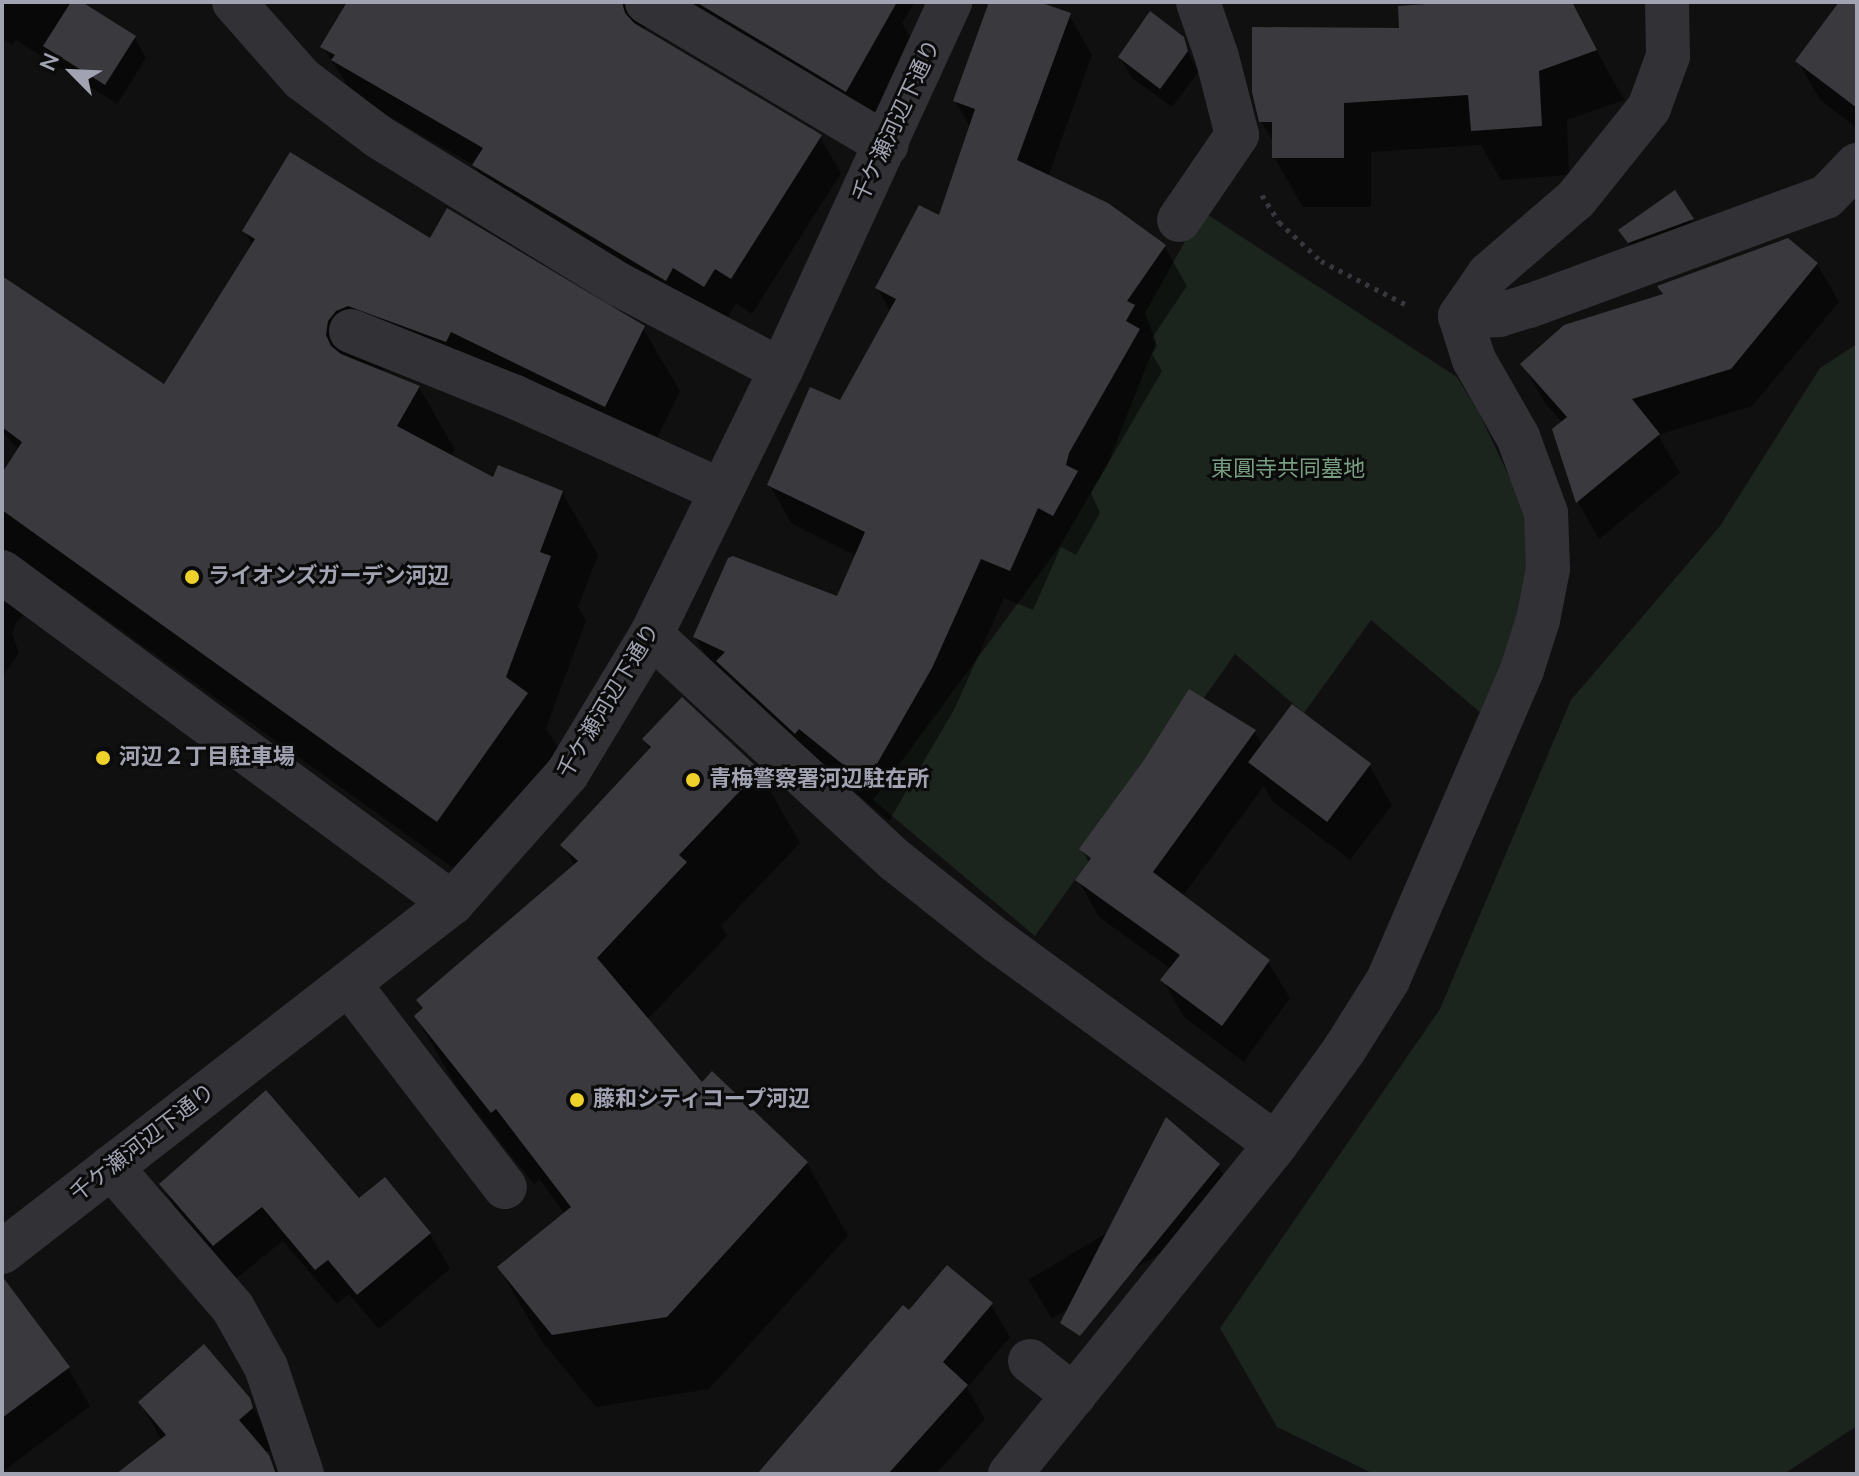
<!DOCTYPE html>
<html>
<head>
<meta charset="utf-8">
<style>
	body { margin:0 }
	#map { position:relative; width:1859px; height:1476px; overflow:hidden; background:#101011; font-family:"Nunito Sans","Noto Sans JP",sans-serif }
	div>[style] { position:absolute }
	.green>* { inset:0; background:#1c241e }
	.shadow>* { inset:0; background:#0007; transform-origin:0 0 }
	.building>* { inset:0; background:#3a3a3e; transform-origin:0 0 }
	.path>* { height:5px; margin-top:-2.5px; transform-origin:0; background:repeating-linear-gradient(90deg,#37383d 0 4px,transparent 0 10px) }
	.minor>* { height:44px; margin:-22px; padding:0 22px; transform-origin:22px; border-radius:22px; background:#313136 }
	.dots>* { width:22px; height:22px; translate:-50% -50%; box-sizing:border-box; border:4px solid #0b0b0c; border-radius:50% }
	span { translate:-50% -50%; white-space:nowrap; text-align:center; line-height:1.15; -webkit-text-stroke:6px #0b0b0c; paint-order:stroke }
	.street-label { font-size:22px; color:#a1a3b2 }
	.park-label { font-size:22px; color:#789d81 }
	.poi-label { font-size:22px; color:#a1a3b2; font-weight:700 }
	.left { translate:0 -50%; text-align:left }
	.frame { position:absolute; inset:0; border:4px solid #a1a3b2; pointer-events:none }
	.north { position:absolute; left:32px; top:32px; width:80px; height:80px; -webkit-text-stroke:6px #0b0b0c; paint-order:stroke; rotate:294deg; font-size:22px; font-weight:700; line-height:32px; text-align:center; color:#a1a3b2 }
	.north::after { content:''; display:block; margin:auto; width:28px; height:36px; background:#a1a3b2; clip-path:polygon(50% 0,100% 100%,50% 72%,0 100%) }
</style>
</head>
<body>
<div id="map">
	<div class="green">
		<div style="clip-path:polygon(1202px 211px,1457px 377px,1479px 413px,1526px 512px,1530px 574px,1517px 628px,1482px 714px,1371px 620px,1304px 713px,1235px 654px,1035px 936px,873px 800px,1060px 546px,1108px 463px,1156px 342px,1145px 313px)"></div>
		<div style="clip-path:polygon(1857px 344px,1857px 1426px,1784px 1474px,1374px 1474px,1277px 1427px,1220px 1328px,1440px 1009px,1571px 700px,1720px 526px,1820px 368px)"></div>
	</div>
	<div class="shadow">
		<div style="clip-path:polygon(2px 2px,78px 2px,135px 38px,146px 58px,117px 104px,16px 40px,13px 45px,2px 39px)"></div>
		<div style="clip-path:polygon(349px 2px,915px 2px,902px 23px,914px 44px,867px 127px,646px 25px,644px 32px,820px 137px,841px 173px,752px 314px,736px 303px,725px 322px,496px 201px,475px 166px,354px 96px,323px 47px)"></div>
		<div style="clip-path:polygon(991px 2px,1033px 2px,1069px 15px,1092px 55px,1048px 177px,1164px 246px,1187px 286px,1152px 338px,1157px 346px,1152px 354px,1162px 371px,1091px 493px,1100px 513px,1076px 555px,1061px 547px,1033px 610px,1004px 598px,955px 708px,889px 821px,718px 677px,695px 637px,838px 599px,857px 556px,792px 524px,769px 484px,840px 403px,891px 312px,877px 288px,940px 218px,970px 127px,955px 101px)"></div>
		<div style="clip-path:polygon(1484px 2px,1570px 2px,1624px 100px,1567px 120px,1569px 175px,1501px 180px,1481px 145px,1371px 152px,1371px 207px,1303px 207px,1274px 157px,1274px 143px,1261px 121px,1401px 30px)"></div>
		<div style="clip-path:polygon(1841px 2px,1857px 2px,1857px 128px,1820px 100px,1798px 61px)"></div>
		<div style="clip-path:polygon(1182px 38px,1198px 72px,1172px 107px,1131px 77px,1120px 57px)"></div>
		<div style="clip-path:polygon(1674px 193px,1703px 239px,1632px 250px,1621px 230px)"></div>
		<div style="clip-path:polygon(244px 231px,431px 241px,643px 328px,680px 391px,642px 469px,385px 369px,379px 371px,419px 387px,455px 450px,452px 456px,494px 480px,562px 492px,598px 555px,578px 607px,586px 621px,546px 728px,563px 757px,474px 883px,64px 589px,48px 612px,29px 611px,17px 621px,12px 634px,19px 653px,2px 678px,2px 476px,19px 450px,2px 432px,2px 278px,165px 387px,253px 246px)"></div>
		<div style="clip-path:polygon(1817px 264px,1839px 302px,1752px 406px,1658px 435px,1680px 473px,1599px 539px,1578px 502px,1554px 429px,1563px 423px,1544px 402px,1523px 364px)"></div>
		<div style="clip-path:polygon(1190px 692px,1255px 732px,1262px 745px,1369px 765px,1392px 805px,1350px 860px,1272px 801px,1264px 786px,1182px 897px,1268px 962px,1290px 998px,1244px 1062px,1184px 1017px,1163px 980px,1171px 969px,1099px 917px,1078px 880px,1090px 864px,1081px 849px,1146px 761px)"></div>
		<div style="clip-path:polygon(644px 739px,759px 771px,800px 843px,721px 926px,727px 936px,647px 1020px,702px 1085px,713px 1074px,807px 1163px,848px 1236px,709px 1389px,596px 1407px,541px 1340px,499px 1268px,565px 1214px,539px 1179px,534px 1184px,458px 1089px,416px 1017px,575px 866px,563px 845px,651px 751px)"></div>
		<div style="left:1218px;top:1166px;width:45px;height:221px;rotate:59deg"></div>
		<div style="clip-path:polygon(385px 1180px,430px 1234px,450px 1269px,379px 1329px,349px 1294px,337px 1304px,283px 1241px,234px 1280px,182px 1219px,161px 1184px,359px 1201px)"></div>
		<div style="clip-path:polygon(991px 1305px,1010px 1337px,967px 1388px,985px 1419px,936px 1474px,889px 1474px,883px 1468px,879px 1474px,760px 1474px,903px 1308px,909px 1313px)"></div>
		<div style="clip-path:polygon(2px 1310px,68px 1368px,90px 1406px,2px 1472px)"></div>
		<div style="clip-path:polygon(248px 1399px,271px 1438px,274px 1446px,265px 1454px,278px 1474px,119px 1474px,162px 1441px,140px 1402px)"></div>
	</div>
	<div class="building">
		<div style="clip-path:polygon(71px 2px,82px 2px,136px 36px,105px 85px,43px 46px)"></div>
		<div style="clip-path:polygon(347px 2px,622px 2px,625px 13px,634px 23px,822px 135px,731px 279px,715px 269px,704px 287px,673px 268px,666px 281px,472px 165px,483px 148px,331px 60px,335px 55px,320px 47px)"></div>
		<div style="clip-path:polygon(696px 2px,897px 2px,846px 92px)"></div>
		<div style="clip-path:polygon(989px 2px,1039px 2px,1071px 13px,1017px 160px,1108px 203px,1166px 245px,1127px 301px,1135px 305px,1126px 321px,1140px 329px,1069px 453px,1066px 465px,1078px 471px,1053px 516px,1038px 508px,1010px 571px,981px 559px,932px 668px,866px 783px,799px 729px,795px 734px,716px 661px,725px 652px,693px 637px,728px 558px,733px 556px,837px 596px,865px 532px,767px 485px,810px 387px,840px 400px,896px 299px,875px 288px,919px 205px,939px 215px,975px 109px,953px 101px)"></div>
		<div style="clip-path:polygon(1455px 2px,1572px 2px,1597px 50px,1539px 71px,1542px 126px,1471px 131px,1468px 95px,1344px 103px,1344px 158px,1272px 158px,1272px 122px,1259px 122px,1252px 92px,1252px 27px,1399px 28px,1398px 6px)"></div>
		<div style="clip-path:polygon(1839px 2px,1857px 2px,1857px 108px,1795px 61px)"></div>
		<div style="clip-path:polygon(1150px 11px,1184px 37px,1188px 51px,1160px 89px,1118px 57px)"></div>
		<div style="clip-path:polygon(290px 152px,430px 238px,447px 208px,645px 326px,605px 407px,451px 332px,446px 342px,348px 306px,336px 311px,328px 321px,326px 335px,331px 346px,341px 354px,420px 386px,397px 426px,493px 477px,498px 465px,563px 491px,540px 552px,551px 556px,506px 677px,528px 693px,437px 822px,2px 510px,2px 473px,22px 442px,2px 427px,2px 276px,164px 384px,255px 239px,242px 231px)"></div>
		<div style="clip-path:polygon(1675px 190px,1694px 219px,1628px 243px,1618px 230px)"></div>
		<div style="clip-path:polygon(1788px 238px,1818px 263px,1731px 369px,1632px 399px,1660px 434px,1576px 503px,1552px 429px,1567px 417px,1520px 364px,1564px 325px,1663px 294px,1657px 286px)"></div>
		<div style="clip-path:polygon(1189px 689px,1256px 730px,1153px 872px,1270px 960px,1222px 1026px,1160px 980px,1180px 955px,1075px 880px,1091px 858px,1079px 849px,1144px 760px)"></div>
		<div style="clip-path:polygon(682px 697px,760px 770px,679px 855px,687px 862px,597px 958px,702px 1082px,712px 1071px,808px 1162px,667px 1317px,552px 1335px,497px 1267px,571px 1207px,496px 1109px,491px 1113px,414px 1016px,423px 1008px,416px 1000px,578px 861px,560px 845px,651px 747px,642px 739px)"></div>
		<div style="left:1292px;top:704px;width:99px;height:73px;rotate:37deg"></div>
		<div style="clip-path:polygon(266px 1090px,359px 1198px,385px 1177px,431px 1233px,357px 1295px,328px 1260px,315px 1270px,262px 1207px,213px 1246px,159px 1184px)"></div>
		<div style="clip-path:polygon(1166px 1117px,1220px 1164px,1080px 1336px,1060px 1323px)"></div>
		<div style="clip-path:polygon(947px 1265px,993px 1303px,943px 1362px,968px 1385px,888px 1474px,757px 1474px,903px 1305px,909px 1310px)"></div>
		<div style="clip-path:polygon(2px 1276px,70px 1367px,2px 1418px)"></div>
		<div style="clip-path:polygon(204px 1344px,250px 1398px,253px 1408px,239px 1420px,269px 1455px,276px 1474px,116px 1474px,166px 1435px,138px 1402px)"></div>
	</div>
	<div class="path">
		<div style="left:1262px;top:195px;width:32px;rotate:58deg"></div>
		<div style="left:1279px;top:222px;width:57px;rotate:42.9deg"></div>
		<div style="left:1321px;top:261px;width:97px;rotate:27.1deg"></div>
	</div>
	<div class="minor">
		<div style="left:234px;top:2px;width:103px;rotate:48.6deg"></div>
		<div style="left:302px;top:79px;width:96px;rotate:37deg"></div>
		<div style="left:379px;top:137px;width:281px;rotate:31.6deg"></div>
		<div style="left:618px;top:284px;width:184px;rotate:27.8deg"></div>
		<div style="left:647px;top:2px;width:279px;rotate:30.8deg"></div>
		<div style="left:1179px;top:220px;width:103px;rotate:-55.7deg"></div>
		<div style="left:1237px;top:135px;width:81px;rotate:-104.4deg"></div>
		<div style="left:1217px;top:57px;width:58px;rotate:-109.1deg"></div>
		<div style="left:1460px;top:316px;width:39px;rotate:-1deg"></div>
		<div style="left:1499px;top:315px;width:31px;rotate:-17deg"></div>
		<div style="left:1529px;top:306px;width:316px;rotate:-20.2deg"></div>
		<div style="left:1826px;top:197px;width:45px;rotate:-45.9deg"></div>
		<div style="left:1460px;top:316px;width:51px;rotate:-55.4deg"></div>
		<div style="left:1489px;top:274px;width:115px;rotate:-40.8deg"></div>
		<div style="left:1576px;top:199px;width:117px;rotate:-51.3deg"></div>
		<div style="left:1649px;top:108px;width:55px;rotate:-69.9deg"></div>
		<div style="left:1668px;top:56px;width:54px;rotate:-91.1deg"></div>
		<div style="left:351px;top:331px;width:177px;rotate:21.9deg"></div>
		<div style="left:515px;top:397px;width:225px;rotate:24.4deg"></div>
		<div style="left:2px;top:572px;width:559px;rotate:36.34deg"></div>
		<div style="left:651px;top:635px;width:332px;rotate:42.7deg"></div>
		<div style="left:895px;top:860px;width:129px;rotate:38.4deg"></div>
		<div style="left:996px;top:940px;width:346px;rotate:36.1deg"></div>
		<div style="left:349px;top:984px;width:256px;rotate:52.5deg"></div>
		<div style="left:111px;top:1167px;width:186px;rotate:49.1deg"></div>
		<div style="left:233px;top:1308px;width:68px;rotate:60.8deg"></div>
		<div style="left:266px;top:1367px;width:113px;rotate:71.4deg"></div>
		<div style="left:2px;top:1252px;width:569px;rotate:-37.8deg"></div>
		<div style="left:452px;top:903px;width:173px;rotate:-48.3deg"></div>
		<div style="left:567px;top:774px;width:162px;rotate:-58.9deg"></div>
		<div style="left:651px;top:635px;width:295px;rotate:-63.9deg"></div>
		<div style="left:781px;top:370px;width:405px;rotate:-65.3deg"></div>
		<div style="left:1030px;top:1361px;width:56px;rotate:38.5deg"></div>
		<div style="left:1010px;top:1474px;width:424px;rotate:-51.1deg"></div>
		<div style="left:1276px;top:1144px;width:116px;rotate:-54.1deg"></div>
		<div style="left:1344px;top:1050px;width:83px;rotate:-57.8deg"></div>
		<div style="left:1388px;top:980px;width:338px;rotate:-66.6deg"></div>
		<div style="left:1522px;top:670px;width:52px;rotate:-72.3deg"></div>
		<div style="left:1538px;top:620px;width:52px;rotate:-78.9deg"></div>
		<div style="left:1548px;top:569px;width:56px;rotate:-92deg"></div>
		<div style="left:1546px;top:513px;width:81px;rotate:-110.2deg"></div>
		<div style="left:1518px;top:437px;width:89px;rotate:-119.7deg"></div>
		<div style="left:1474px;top:360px;width:46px;rotate:-107.7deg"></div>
	</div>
	<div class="dots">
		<div style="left:192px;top:577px;background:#efd12b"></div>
		<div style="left:103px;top:758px;background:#efd12b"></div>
		<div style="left:693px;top:780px;background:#efd12b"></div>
		<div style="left:577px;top:1100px;background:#efd12b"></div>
	</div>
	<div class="street-label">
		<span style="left:897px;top:121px;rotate:-65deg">千ケ瀬河辺下通り</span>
		<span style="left:609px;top:701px;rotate:-59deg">千ケ瀬河辺下通り</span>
		<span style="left:143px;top:1143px;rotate:-38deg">千ケ瀬河辺下通り</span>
	</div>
	<div class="park-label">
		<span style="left:1288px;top:470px">東圓寺共同墓地</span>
	</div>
	<div class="poi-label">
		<span class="left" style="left:208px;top:577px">ライオンズガーデン河辺</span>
		<span class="left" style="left:119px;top:758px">河辺２丁目駐車場</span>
		<span class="left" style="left:709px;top:780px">青梅警察署河辺駐在所</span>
		<span class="left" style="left:593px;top:1100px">藤和シティコープ河辺</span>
	</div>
	<div class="frame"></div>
	<div class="north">N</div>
</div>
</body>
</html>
